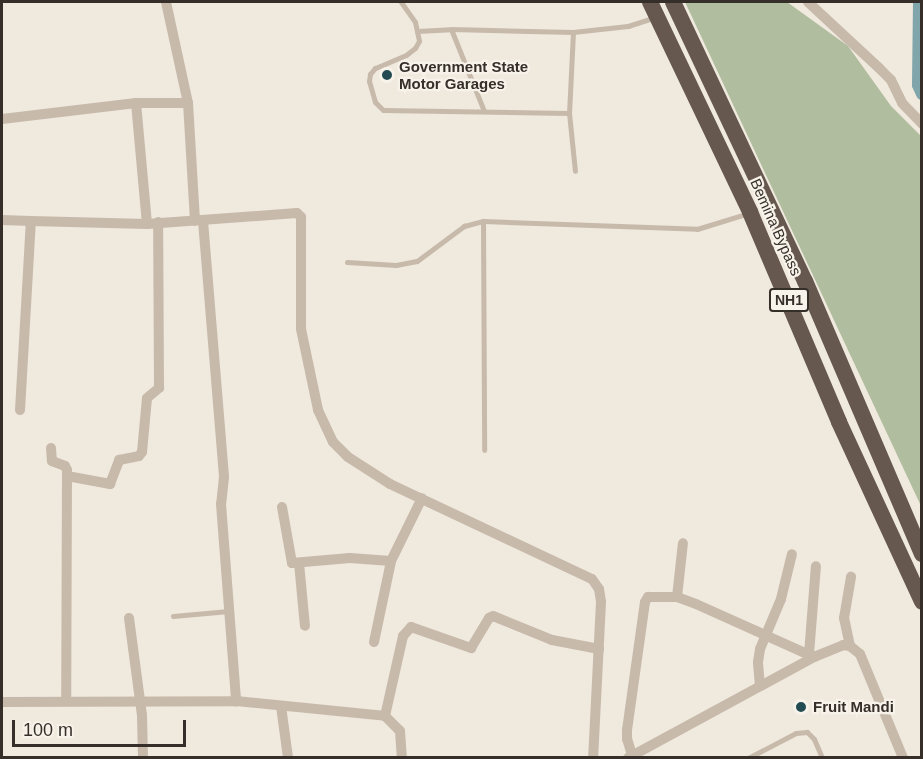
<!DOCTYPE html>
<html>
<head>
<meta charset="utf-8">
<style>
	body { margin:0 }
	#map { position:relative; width:923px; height:759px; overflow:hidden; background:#f0e9de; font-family:Helvetica,sans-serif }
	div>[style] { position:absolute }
	.green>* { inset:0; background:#b1bd9f }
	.canal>* { height:12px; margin:-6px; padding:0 6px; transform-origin:6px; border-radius:6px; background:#80a5aa }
	.service>* { height:5px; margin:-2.5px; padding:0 2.5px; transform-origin:2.5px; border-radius:2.5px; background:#c7baab }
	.minor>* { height:10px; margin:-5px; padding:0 5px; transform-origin:5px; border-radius:5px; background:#c7baab }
	.trunk>* { height:16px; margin:-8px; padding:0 8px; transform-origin:8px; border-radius:8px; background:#66584e }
	.dots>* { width:16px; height:16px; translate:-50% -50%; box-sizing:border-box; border:3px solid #f8f3ea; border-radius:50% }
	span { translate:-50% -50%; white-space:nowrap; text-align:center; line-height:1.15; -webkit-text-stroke:4.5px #f8f3ea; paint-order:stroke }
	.shield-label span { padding:2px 4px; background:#f8f3ea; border:2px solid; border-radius:4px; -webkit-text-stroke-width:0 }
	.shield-label { font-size:14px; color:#352e29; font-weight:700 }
	.poi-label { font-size:15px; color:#352e29; font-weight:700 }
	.left { translate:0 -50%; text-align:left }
	.street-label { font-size:15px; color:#352e29 }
	.frame { position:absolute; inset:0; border:3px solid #352e29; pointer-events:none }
	.scale { position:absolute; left:12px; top:720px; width:174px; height:27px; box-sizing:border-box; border:3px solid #352e29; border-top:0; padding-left:8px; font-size:18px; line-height:21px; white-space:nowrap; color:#352e29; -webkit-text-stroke:4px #f8f3ea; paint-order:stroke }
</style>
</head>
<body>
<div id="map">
	<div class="green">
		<div style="clip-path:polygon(685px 2px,787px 2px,848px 46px,891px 106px,921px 136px,921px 506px)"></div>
	</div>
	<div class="canal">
		<div style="left:919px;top:2px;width:83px;rotate:90.7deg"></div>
		<div style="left:918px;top:85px;width:10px;rotate:66deg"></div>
	</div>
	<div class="service">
		<div style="left:401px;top:2px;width:24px;rotate:55deg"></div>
		<div style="left:415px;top:22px;width:19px;rotate:78deg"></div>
		<div style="left:419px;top:41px;width:8px;rotate:120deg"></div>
		<div style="left:415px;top:48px;width:11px;rotate:142deg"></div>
		<div style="left:406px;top:55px;width:34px;rotate:157deg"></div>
		<div style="left:375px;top:68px;width:8px;rotate:130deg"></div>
		<div style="left:370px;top:74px;width:7px;rotate:98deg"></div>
		<div style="left:369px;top:81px;width:22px;rotate:74deg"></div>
		<div style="left:375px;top:102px;width:11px;rotate:45deg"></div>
		<div style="left:383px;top:110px;width:186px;rotate:0.9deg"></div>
		<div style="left:451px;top:29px;width:88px;rotate:68.1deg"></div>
		<div style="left:417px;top:31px;width:34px;rotate:-3deg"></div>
		<div style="left:451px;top:29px;width:122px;rotate:1.4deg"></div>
		<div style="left:573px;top:32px;width:55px;rotate:-6.2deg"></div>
		<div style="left:628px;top:26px;width:28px;rotate:-18deg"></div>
		<div style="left:573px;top:32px;width:81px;rotate:92.8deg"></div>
		<div style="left:569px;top:113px;width:58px;rotate:84.1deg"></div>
		<div style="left:483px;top:221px;width:229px;rotate:89.7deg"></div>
		<div style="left:347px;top:262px;width:49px;rotate:3.5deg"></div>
		<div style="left:396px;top:265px;width:21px;rotate:-11deg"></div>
		<div style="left:417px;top:261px;width:59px;rotate:-36.7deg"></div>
		<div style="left:464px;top:226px;width:20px;rotate:-15deg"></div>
		<div style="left:483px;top:221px;width:214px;rotate:2.1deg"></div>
		<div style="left:697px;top:229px;width:54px;rotate:-17.1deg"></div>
		<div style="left:173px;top:616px;width:56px;rotate:-5.1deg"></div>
		<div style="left:748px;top:758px;width:54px;rotate:-27.5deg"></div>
		<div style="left:796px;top:733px;width:11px;rotate:-5deg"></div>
		<div style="left:807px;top:732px;width:10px;rotate:45deg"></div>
		<div style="left:814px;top:739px;width:21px;rotate:67deg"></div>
	</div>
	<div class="minor">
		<div style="left:808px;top:2px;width:97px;rotate:42.9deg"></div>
		<div style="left:879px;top:68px;width:17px;rotate:45deg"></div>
		<div style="left:891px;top:80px;width:25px;rotate:64deg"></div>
		<div style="left:902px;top:103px;width:29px;rotate:46deg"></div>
		<div style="left:136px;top:103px;width:121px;rotate:84.8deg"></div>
		<div style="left:188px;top:103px;width:118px;rotate:86.6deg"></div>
		<div style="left:2px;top:119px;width:135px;rotate:-6.8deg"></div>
		<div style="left:136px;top:103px;width:52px"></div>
		<div style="left:188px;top:103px;width:103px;rotate:-102.3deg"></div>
		<div style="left:2px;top:220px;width:29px;rotate:2deg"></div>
		<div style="left:203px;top:221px;width:257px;rotate:85.3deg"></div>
		<div style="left:224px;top:477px;width:27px;rotate:96deg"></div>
		<div style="left:221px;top:504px;width:198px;rotate:85.6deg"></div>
		<div style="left:20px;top:410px;width:189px;rotate:-86.7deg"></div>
		<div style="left:31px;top:221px;width:116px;rotate:1.5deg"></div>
		<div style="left:147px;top:224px;width:150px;rotate:-4.2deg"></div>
		<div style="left:297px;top:213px;width:6px;rotate:45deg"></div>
		<div style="left:301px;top:217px;width:112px;rotate:90deg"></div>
		<div style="left:301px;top:329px;width:83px;rotate:78.1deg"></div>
		<div style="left:318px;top:410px;width:35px;rotate:65deg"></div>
		<div style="left:333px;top:442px;width:21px;rotate:45deg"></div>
		<div style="left:348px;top:457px;width:50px;rotate:32.7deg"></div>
		<div style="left:390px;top:484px;width:223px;rotate:25.2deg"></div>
		<div style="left:592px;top:579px;width:12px;rotate:55deg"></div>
		<div style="left:599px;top:589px;width:13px;rotate:81deg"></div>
		<div style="left:601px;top:602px;width:156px;rotate:92.9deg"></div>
		<div style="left:51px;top:448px;width:13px;rotate:86deg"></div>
		<div style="left:52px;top:461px;width:14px;rotate:21deg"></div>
		<div style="left:65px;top:466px;width:4px;rotate:63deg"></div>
		<div style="left:67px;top:470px;width:230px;rotate:90.2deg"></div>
		<div style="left:67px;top:476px;width:44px;rotate:10.5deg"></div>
		<div style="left:110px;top:484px;width:26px;rotate:-69deg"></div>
		<div style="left:119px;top:460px;width:20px;rotate:-11deg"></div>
		<div style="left:139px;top:456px;width:5px;rotate:-53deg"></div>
		<div style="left:142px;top:452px;width:54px;rotate:-84.7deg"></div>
		<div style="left:147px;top:398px;width:16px;rotate:-40deg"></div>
		<div style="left:159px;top:388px;width:166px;rotate:-90.3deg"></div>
		<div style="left:282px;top:507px;width:57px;rotate:79.9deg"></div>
		<div style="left:292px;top:563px;width:58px;rotate:-4.9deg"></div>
		<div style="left:350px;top:558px;width:41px;rotate:4.2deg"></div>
		<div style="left:299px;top:563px;width:63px;rotate:84.6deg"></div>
		<div style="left:677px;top:597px;width:54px;rotate:-83.7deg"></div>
		<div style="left:129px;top:618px;width:98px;rotate:82.4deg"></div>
		<div style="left:142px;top:715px;width:43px;rotate:88.7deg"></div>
		<div style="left:374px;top:642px;width:83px;rotate:-78.1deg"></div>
		<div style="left:391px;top:561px;width:70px;rotate:-63.8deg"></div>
		<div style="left:850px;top:646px;width:29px;rotate:-102deg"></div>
		<div style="left:844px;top:618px;width:42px;rotate:-80.3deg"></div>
		<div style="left:809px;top:654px;width:88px;rotate:-85.5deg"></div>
		<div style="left:760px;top:686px;width:24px;rotate:-95deg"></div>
		<div style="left:758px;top:662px;width:13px;rotate:-81deg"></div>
		<div style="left:760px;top:649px;width:54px;rotate:-67.2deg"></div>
		<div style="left:781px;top:599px;width:46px;rotate:-76.3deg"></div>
		<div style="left:2px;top:702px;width:234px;rotate:-0.2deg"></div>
		<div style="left:236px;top:701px;width:150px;rotate:5.7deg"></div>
		<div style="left:385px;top:716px;width:21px;rotate:45deg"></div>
		<div style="left:400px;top:731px;width:27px;rotate:86deg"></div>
		<div style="left:281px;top:706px;width:52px;rotate:82.3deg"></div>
		<div style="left:385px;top:716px;width:82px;rotate:-77.3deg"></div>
		<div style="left:403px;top:636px;width:12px;rotate:-48deg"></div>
		<div style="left:411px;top:627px;width:64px;rotate:19.3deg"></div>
		<div style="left:471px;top:648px;width:35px;rotate:-59deg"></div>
		<div style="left:489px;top:618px;width:4px;rotate:-27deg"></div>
		<div style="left:493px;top:616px;width:64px;rotate:22.1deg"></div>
		<div style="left:552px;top:640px;width:48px;rotate:10.8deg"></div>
		<div style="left:632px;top:755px;width:17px;rotate:-107deg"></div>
		<div style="left:627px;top:739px;width:9px;rotate:-90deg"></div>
		<div style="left:627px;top:730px;width:129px;rotate:-82deg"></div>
		<div style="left:645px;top:602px;width:6px;rotate:-59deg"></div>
		<div style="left:648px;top:597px;width:29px"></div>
		<div style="left:677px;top:597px;width:20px;rotate:20deg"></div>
		<div style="left:696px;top:604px;width:129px;rotate:24.2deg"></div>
		<div style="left:628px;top:758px;width:212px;rotate:-28.5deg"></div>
		<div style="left:814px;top:657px;width:31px;rotate:-22deg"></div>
		<div style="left:843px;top:645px;width:7px;rotate:8deg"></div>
		<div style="left:850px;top:646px;width:13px;rotate:39deg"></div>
		<div style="left:860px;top:654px;width:113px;rotate:67.5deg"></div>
	</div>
	<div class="trunk">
		<div style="left:650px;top:2px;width:233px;rotate:64.5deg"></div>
		<div style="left:750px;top:212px;width:228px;rotate:67deg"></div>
		<div style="left:839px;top:422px;width:198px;rotate:65.2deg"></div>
		<div style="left:673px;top:2px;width:309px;rotate:64.7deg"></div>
		<div style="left:805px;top:281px;width:297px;rotate:66.8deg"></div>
	</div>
	<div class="dots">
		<div style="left:387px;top:75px;background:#234c52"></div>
		<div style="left:801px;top:707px;background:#234c52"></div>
	</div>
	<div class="shield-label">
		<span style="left:789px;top:300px">NH1</span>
	</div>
	<div class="poi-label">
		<span class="left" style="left:399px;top:75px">Government State<br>Motor Garages</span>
		<span class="left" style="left:813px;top:707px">Fruit Mandi</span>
	</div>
	<div class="street-label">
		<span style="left:776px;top:227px;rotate:66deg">Bemina Bypass</span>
	</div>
	<div class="frame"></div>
	<div class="scale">100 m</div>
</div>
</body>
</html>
